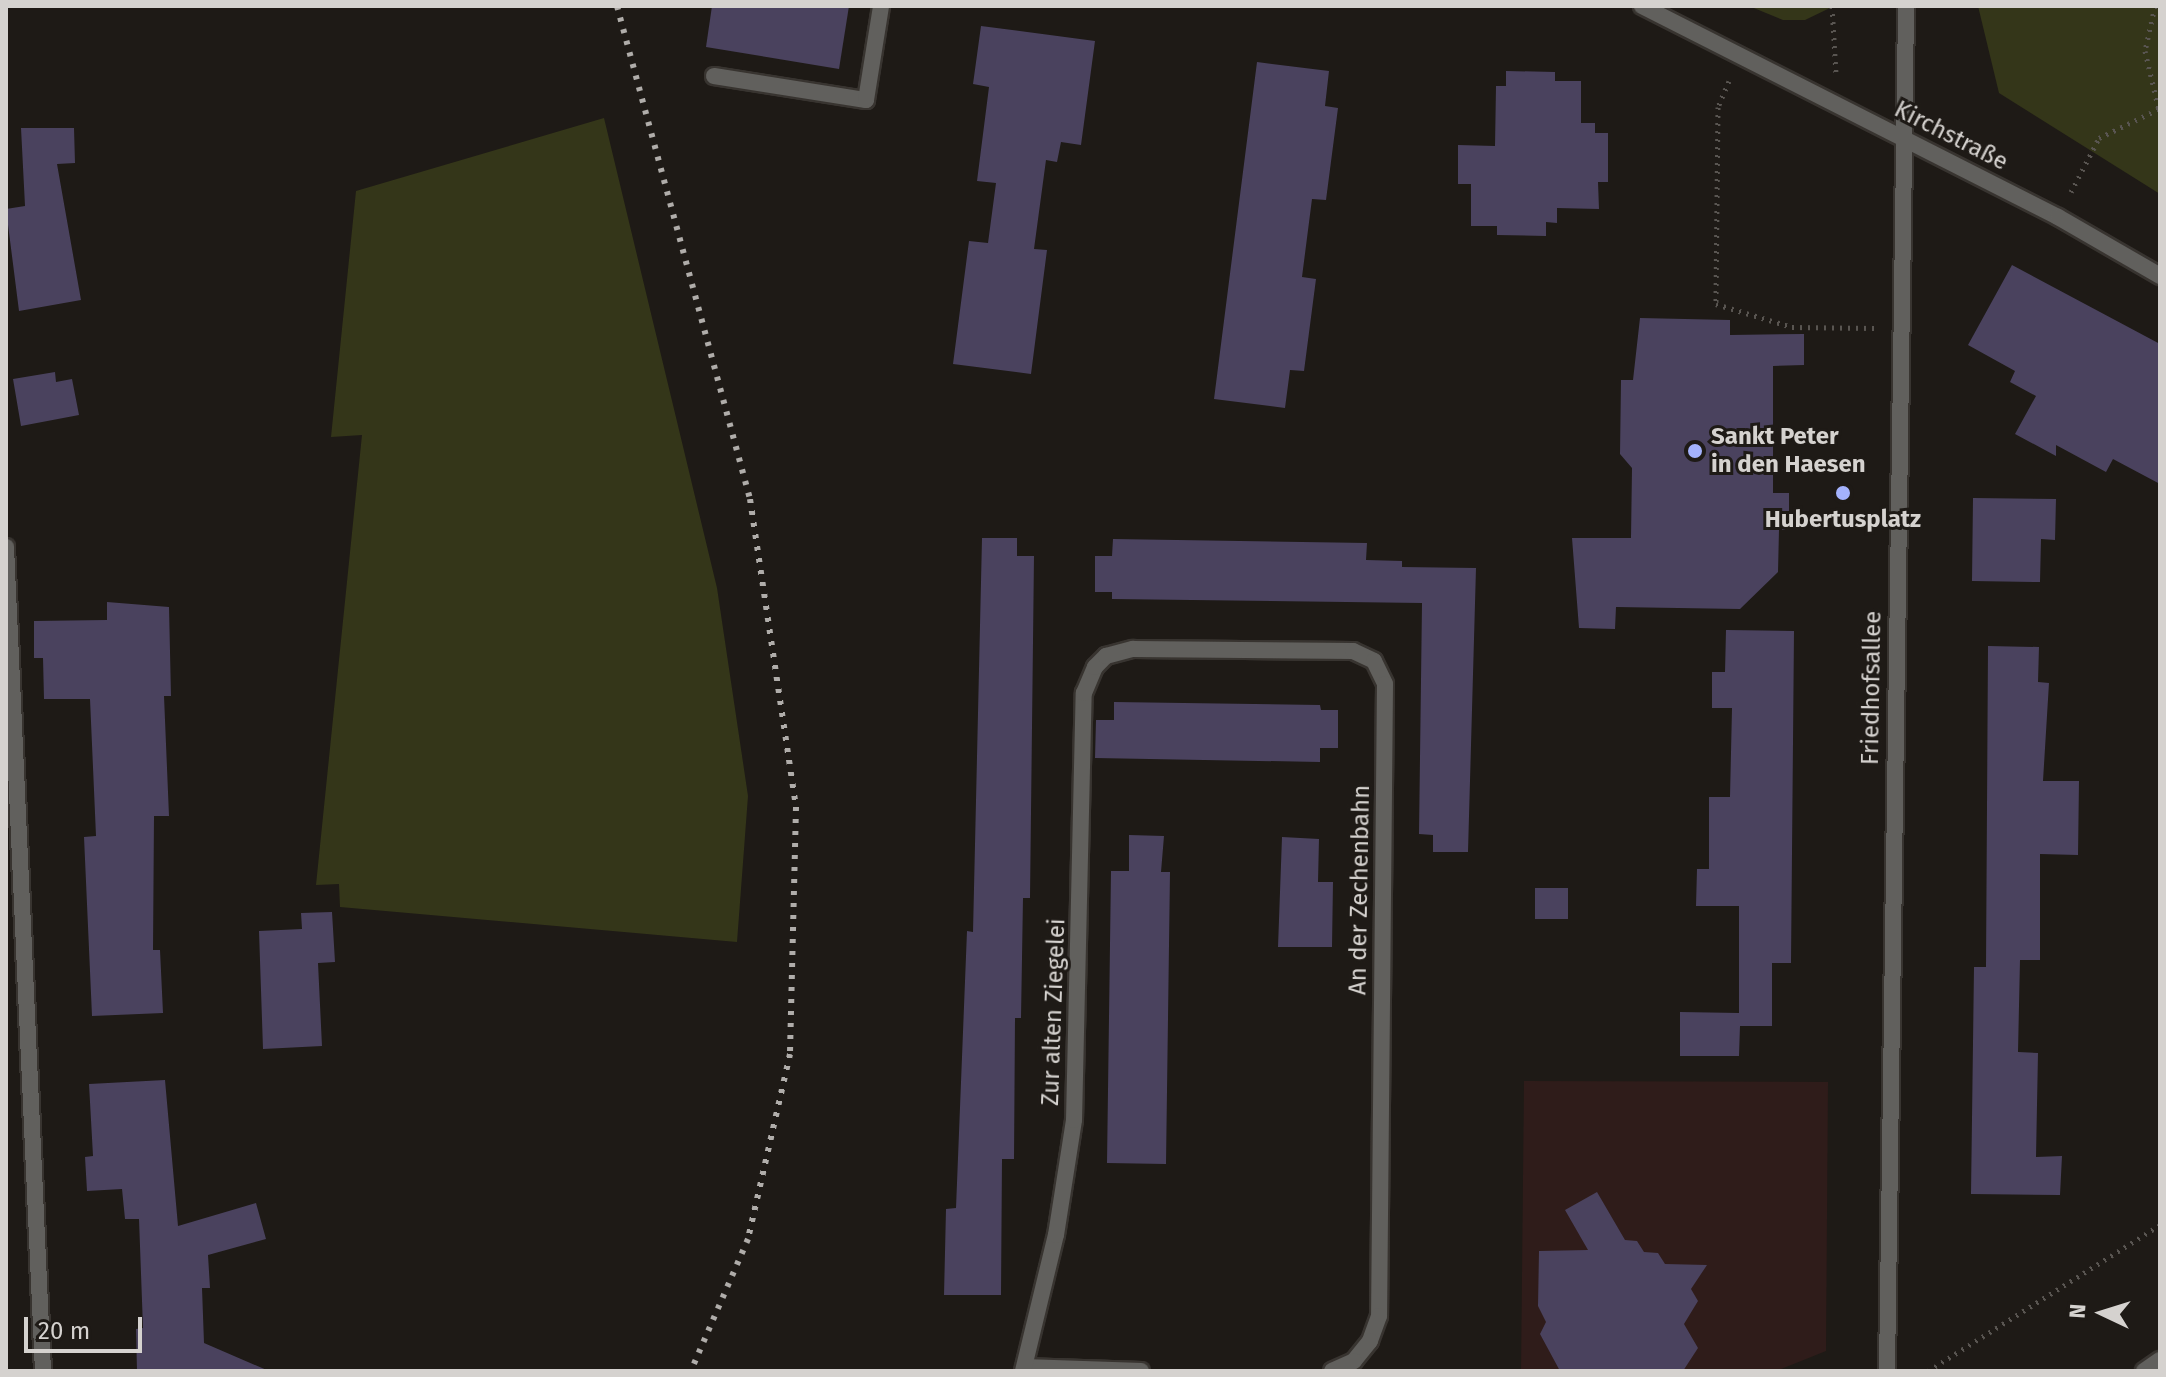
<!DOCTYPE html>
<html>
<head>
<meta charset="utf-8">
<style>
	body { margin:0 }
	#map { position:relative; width:2166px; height:1377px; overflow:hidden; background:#1e1a16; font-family:"Fira Sans",sans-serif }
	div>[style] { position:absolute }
	.education>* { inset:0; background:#2f1c1a }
	.green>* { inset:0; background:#343619 }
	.building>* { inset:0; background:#4a425e; transform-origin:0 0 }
	.path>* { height:5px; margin-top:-2.5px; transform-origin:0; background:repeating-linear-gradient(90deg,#595551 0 2px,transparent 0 8px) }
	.roads { filter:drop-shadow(2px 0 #383430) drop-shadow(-2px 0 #383430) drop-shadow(0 2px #383430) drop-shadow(0 -2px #383430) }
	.lane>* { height:16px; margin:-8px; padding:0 8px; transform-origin:8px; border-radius:8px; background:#61605d }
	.street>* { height:16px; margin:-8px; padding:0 8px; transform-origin:8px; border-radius:8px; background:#61605d }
	.rail>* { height:6px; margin-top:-3px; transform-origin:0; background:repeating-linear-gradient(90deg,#b0adaa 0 4px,transparent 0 12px) }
	.dots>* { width:22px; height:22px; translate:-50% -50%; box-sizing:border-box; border:4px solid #1e1a16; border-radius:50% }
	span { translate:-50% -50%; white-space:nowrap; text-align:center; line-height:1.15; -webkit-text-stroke:6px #1e1a16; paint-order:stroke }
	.street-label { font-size:24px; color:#d5d2cf }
	.poi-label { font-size:24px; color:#d5d2cf; font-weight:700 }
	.left { translate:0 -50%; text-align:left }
	.frame { position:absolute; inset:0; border:8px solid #d5d2cf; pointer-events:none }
	.north { position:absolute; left:2062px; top:1273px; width:80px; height:80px; -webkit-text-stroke:6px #1e1a16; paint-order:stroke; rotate:274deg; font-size:22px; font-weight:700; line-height:32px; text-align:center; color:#d5d2cf }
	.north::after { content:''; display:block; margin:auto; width:28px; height:36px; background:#d5d2cf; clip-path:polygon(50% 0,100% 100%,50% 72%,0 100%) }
	.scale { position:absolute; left:24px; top:1317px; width:118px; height:36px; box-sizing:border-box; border:4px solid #d5d2cf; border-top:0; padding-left:10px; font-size:24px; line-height:28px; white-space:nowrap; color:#d5d2cf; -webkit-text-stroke:6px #1e1a16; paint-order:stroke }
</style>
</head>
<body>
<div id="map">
	<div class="education">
		<div style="clip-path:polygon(1524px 1081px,1828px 1082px,1826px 1351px,1776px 1371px,1521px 1371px)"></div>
	</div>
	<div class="green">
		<div style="clip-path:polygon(1749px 6px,1832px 6px,1832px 7px,1805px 20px,1783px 20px)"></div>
		<div style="clip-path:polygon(1978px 6px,2160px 6px,2160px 194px,1999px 93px)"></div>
		<div style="clip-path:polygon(604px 118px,717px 588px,748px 796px,737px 942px,340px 907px,339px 884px,316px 885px,362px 435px,331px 437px,356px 191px)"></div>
	</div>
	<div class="building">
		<div style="clip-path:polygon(712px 6px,849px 6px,839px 69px,706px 47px)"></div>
		<div style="clip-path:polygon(981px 26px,1095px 41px,1081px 145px,1061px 142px,1057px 162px,1046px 160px,1034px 249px,1047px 250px,1031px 374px,953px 364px,969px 241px,988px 243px,996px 183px,977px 181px,989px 87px,973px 84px)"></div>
		<div style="clip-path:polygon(1257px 62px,1329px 71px,1325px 106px,1338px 108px,1326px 200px,1312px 199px,1302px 277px,1316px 279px,1304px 371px,1290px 370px,1285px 408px,1214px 399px)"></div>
		<div style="clip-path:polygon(1506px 71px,1555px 72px,1555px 81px,1581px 81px,1581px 123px,1595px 123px,1595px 133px,1608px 133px,1608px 182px,1598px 182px,1599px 209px,1557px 208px,1557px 223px,1546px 222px,1546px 236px,1497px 235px,1497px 226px,1471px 226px,1471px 184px,1458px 184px,1458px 145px,1495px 146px,1496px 86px,1506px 86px)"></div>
		<div style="clip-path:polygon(21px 128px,74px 128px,75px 163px,57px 164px,81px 300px,19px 311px,6px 209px,25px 206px)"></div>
		<div style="clip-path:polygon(2012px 265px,2160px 344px,2160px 484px,2113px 459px,2106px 472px,2056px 445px,2056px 456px,2015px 434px,2036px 396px,2010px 382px,2015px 371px,1968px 345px)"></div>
		<div style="clip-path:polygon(1640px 318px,1730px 320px,1730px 335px,1804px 334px,1804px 365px,1773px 366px,1773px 493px,1789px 493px,1789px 530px,1779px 530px,1778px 572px,1740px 609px,1616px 607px,1615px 629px,1579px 628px,1572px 538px,1631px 538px,1632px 468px,1620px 454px,1621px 380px,1633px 380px)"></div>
		<div style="clip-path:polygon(55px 372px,56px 382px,72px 379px,79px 415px,21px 426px,13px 379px)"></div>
		<div style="clip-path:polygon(1973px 498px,2056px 499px,2055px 540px,2041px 539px,2040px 582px,1972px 581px)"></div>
		<div style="clip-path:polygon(982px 538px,1017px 538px,1017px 556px,1034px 556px,1030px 898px,1023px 898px,1021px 1018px,1015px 1018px,1014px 1159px,1002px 1159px,1001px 1295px,944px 1295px,946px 1209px,956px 1208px,967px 931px,973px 932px)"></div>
		<div style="clip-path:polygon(1113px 539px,1367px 543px,1366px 560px,1402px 561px,1402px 567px,1476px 568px,1468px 852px,1433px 852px,1433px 835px,1419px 834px,1422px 603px,1112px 599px,1112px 592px,1095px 592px,1095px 556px,1112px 556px)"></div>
		<div style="clip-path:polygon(107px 602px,169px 607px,171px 696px,164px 696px,169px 816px,154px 816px,153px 950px,160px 950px,163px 1013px,92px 1016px,84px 837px,96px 836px,90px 699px,44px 699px,43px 658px,34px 658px,34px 621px,107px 620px)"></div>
		<div style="clip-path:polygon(1726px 630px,1794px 631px,1791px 963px,1772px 963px,1772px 1026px,1740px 1026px,1739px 1056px,1680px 1056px,1680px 1012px,1739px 1013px,1739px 906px,1696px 906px,1697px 869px,1709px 869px,1709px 797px,1730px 797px,1732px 708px,1712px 708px,1712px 672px,1725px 672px)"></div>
		<div style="clip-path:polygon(1988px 646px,2039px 647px,2038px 682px,2049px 683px,2043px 781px,2079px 781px,2078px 855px,2040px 854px,2040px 960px,2020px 960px,2018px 1052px,2038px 1053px,2036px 1157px,2062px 1156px,2060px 1195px,1971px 1194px,1974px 967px,1986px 967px)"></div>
		<div style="clip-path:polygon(1114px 702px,1320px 705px,1321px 710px,1338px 710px,1338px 748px,1320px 748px,1320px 762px,1095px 758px,1096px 720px,1114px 720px)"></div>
		<div style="clip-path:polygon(1129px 835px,1164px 836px,1161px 872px,1170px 872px,1166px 1164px,1107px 1163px,1111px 871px,1129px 871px)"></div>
		<div style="clip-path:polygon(1282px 837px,1319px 839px,1318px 882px,1333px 882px,1332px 947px,1278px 947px)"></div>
		<div style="left:1568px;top:888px;width:31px;height:33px;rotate:90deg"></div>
		<div style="clip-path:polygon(332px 912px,335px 962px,318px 963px,322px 1046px,263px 1049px,259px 931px,302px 929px,301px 913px)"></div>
		<div style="clip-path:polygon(165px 1080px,178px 1226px,256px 1203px,266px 1239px,208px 1255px,210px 1288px,202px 1288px,204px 1343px,269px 1371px,137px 1371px,136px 1329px,143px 1328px,139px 1219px,125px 1219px,122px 1189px,87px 1191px,85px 1157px,93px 1156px,89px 1084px)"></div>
		<div style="clip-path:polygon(1597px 1192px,1625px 1240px,1637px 1241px,1644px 1252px,1658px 1253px,1665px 1264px,1707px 1265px,1691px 1289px,1698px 1301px,1684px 1324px,1698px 1348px,1683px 1371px,1560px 1371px,1540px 1334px,1546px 1322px,1538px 1306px,1539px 1251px,1588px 1250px,1565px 1210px)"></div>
	</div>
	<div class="path">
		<div style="left:1832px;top:6px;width:67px;rotate:86.6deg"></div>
		<div style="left:2155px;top:6px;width:46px;rotate:102.5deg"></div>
		<div style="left:2145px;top:51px;width:61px;rotate:76.7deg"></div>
		<div style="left:1729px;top:81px;width:28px;rotate:113deg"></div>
		<div style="left:1718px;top:107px;width:197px;rotate:90.6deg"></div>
		<div style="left:1716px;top:304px;width:79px;rotate:16.8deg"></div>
		<div style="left:1792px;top:327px;width:82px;rotate:0.7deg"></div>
		<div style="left:2071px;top:192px;width:61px;rotate:-62.6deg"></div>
		<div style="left:2099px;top:138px;width:67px;rotate:-25.8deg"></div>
		<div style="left:1928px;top:1371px;width:274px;rotate:-32.2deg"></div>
	</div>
	<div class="roads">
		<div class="lane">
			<div style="left:714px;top:76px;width:154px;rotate:9deg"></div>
			<div style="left:866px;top:100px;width:95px;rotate:-80.9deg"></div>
			<div style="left:2144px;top:1371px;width:19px;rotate:-35deg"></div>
		</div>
		<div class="street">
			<div style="left:1642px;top:6px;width:466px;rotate:26.9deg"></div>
			<div style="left:2058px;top:217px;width:118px;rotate:30deg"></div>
			<div style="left:6px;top:547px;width:825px;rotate:87.43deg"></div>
			<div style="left:1025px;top:1367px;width:116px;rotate:2deg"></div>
			<div style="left:1023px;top:1371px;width:140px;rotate:-76.4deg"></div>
			<div style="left:1056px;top:1235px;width:116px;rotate:-81.1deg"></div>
			<div style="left:1074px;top:1120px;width:427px;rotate:-88.7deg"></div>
			<div style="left:1084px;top:693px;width:28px;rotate:-67deg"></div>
			<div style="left:1095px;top:667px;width:16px;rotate:-45deg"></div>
			<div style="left:1106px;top:656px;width:28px;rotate:-15deg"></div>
			<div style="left:1133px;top:649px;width:220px;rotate:0.5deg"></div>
			<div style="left:1353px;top:651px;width:23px;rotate:25deg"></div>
			<div style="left:1374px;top:661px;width:25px;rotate:64deg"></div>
			<div style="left:1385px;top:684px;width:632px;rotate:90.54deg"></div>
			<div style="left:1379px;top:1316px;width:27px;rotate:110deg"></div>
			<div style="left:1370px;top:1341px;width:26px;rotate:129deg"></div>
			<div style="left:1354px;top:1361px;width:24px;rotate:156deg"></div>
			<div style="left:1887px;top:1371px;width:1365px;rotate:-89.2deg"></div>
		</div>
	</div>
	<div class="rail">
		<div style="left:617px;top:6px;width:511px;rotate:74.9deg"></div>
		<div style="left:750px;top:499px;width:311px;rotate:81.5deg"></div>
		<div style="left:796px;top:807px;width:247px;rotate:91.4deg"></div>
		<div style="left:790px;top:1054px;width:190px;rotate:102.8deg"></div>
		<div style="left:748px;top:1239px;width:144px;rotate:113.4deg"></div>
	</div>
	<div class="dots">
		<div style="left:1695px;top:451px;background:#a4b2fc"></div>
		<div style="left:1843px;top:493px;background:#a4b2fc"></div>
	</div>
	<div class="street-label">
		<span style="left:1951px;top:136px;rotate:27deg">Kirchstraße</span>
		<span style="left:1872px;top:688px;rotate:-89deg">Friedhofsallee</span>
		<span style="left:1360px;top:890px;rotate:-89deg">An der Zechenbahn</span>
		<span style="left:1054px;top:1012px;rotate:-88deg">Zur alten Ziegelei</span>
	</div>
	<div class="poi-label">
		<span class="left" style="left:1711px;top:451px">Sankt Peter<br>in den Haesen</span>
		<span style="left:1843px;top:520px">Hubertusplatz</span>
	</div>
	<div class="frame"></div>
	<div class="north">N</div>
	<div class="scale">20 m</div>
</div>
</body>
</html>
